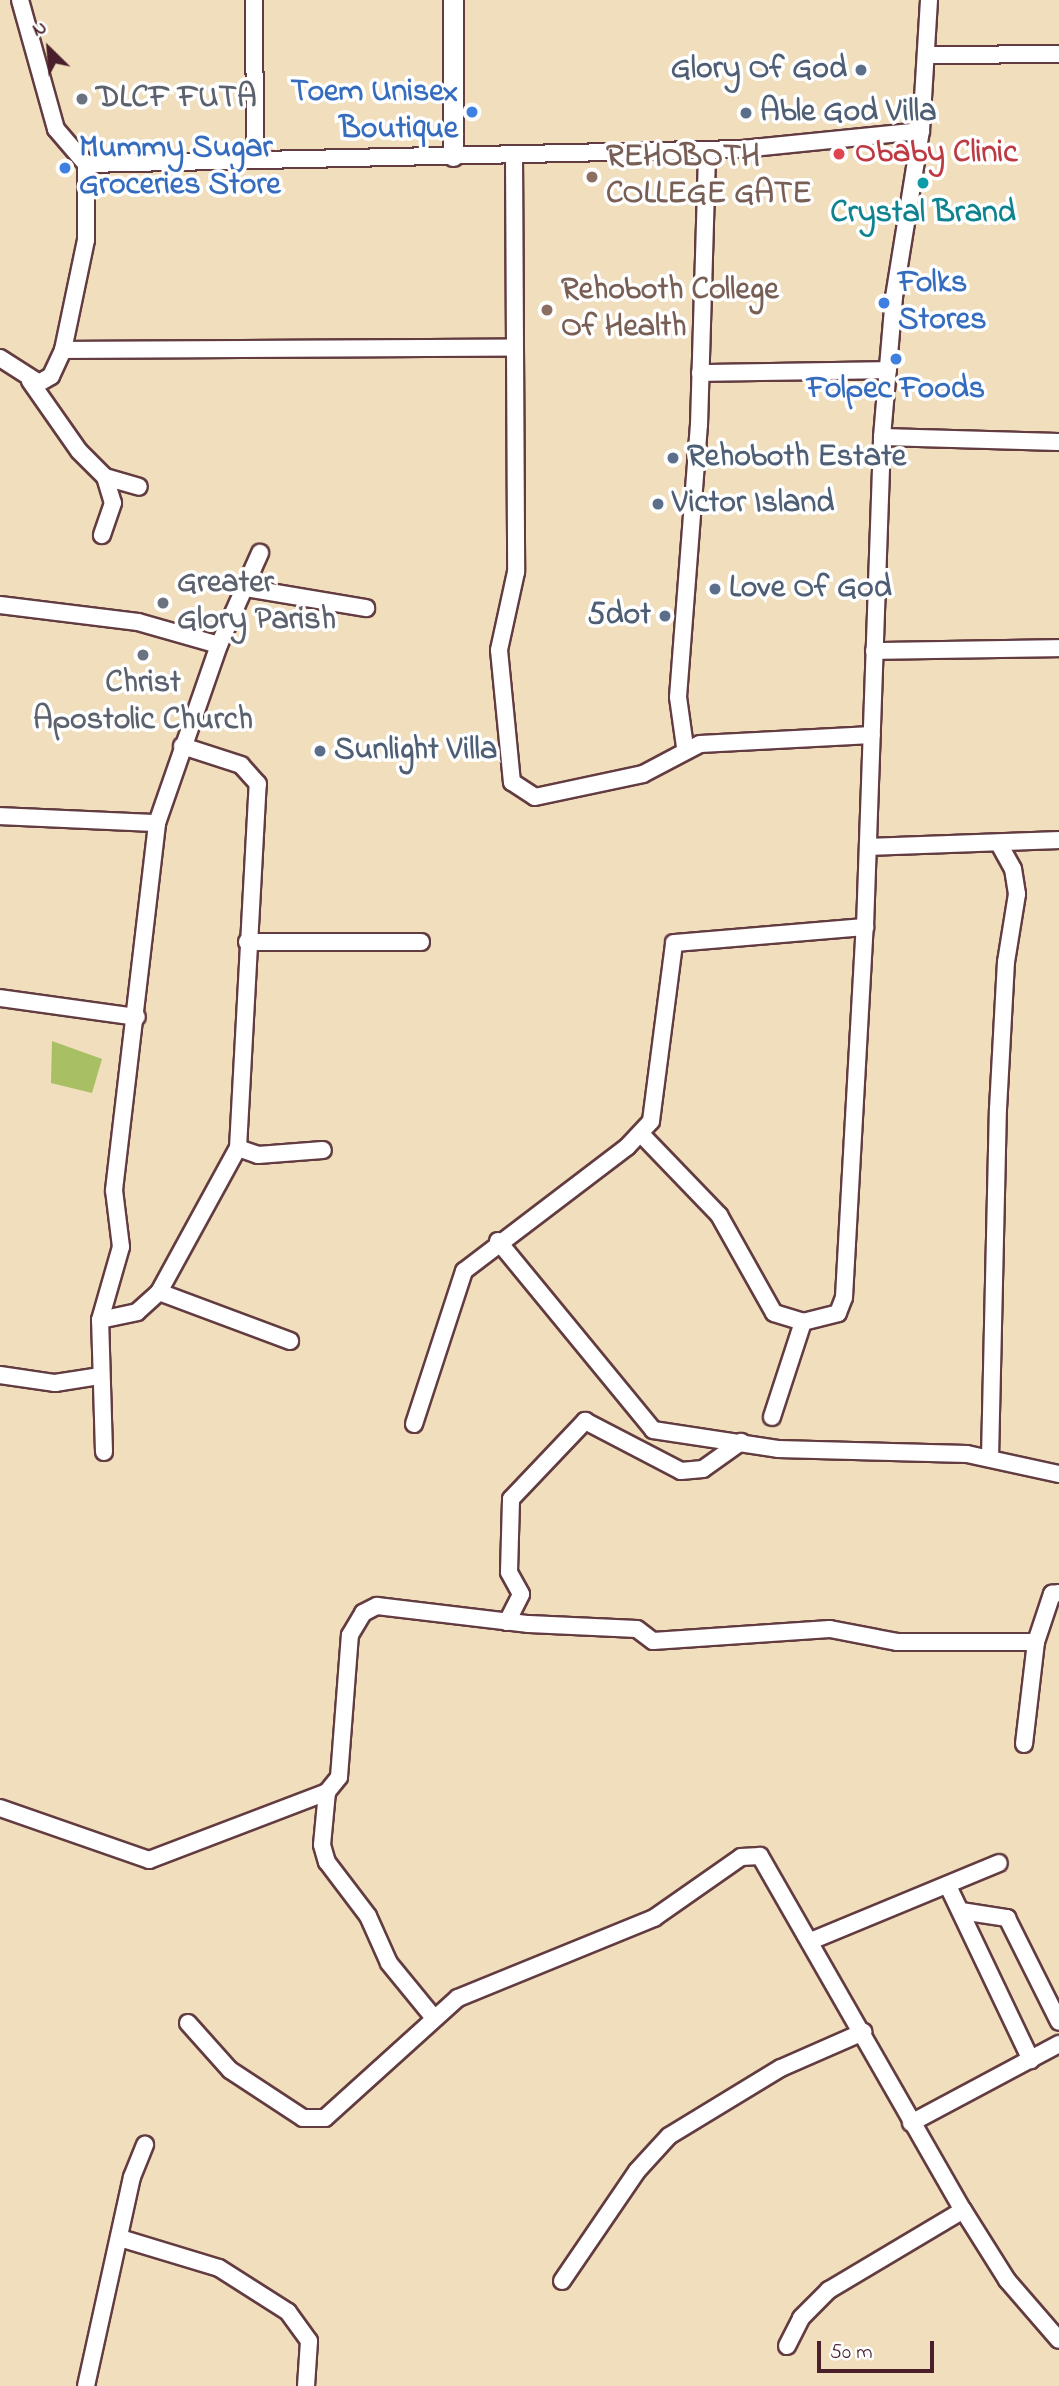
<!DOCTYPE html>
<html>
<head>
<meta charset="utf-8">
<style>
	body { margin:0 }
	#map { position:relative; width:1059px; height:2386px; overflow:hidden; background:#f0debc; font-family:"Indie Flower",sans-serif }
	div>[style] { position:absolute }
	.green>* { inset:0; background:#a9bf64 }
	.roads { filter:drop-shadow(2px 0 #633c41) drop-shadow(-2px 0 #633c41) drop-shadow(0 2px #633c41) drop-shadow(0 -2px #633c41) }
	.minor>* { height:16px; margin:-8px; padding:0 8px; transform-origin:8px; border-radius:8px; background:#fff }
	.tertiary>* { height:19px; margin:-9.5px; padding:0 9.5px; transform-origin:9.5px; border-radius:9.5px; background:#fff }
	.dots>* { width:19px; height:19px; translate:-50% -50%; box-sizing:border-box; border:4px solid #fff; border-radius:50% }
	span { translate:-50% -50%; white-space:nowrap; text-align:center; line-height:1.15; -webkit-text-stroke:7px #fff; paint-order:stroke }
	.service-label { font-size:32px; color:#4e5e75; font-weight:700 }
	.right { translate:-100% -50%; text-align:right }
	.left { translate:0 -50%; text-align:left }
	.shop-label { font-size:32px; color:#366cbe; font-weight:700 }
	.worship-label { font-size:32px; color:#5b616d; font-weight:700 }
	.health-label { font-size:32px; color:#be3a42; font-weight:700 }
	.education-label { font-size:32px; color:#785e54; font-weight:700 }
	.culture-label { font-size:32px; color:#0d838f; font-weight:700 }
	.north { position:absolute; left:14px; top:14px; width:70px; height:70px; -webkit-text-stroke:5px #fff; paint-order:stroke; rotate:335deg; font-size:19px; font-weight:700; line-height:28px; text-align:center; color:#4a1f2b }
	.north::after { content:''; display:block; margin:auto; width:24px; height:32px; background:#4a1f2b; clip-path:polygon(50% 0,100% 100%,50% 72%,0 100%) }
	.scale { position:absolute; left:817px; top:2341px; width:117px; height:32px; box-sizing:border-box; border:4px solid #4a1f2b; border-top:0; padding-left:9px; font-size:21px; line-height:24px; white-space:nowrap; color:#4a1f2b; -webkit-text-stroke:5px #fff; paint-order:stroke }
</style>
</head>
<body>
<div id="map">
	<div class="green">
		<div style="clip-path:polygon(52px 1041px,102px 1059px,92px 1093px,51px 1083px)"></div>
	</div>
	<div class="roads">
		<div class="minor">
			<div style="left:20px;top:0;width:134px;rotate:74.4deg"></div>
			<div style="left:56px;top:129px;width:46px;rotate:49.4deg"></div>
			<div style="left:86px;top:164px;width:657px;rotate:-1.31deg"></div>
			<div style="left:743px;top:149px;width:179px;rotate:-5.8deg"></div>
			<div style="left:254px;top:0;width:157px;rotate:89.6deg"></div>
			<div style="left:929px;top:55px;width:130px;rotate:-0.4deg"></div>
			<div style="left:514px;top:155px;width:417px;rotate:89.7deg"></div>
			<div style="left:516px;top:572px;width:80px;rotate:102.3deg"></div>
			<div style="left:499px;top:650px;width:133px;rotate:84.4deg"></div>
			<div style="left:512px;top:782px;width:27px;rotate:33deg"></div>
			<div style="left:535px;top:797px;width:110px;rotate:-12deg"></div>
			<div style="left:643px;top:774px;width:64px;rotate:-27.8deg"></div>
			<div style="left:700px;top:744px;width:172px;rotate:-3deg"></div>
			<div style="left:63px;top:350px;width:449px;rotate:-0.3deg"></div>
			<div style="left:0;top:358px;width:46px;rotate:32.7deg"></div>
			<div style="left:39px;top:383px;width:14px;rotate:-30deg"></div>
			<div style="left:51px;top:376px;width:29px;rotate:-65deg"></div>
			<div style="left:63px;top:350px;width:112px;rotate:-78.2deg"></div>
			<div style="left:86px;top:240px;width:76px;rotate:-90deg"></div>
			<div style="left:700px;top:373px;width:188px;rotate:-0.9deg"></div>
			<div style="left:30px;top:381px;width:85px;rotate:55deg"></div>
			<div style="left:79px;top:451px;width:37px;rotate:45deg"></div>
			<div style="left:105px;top:477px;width:27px;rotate:73deg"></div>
			<div style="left:113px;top:503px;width:34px;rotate:109deg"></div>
			<div style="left:882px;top:437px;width:177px;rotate:1.6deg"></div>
			<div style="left:105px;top:477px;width:35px;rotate:16deg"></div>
			<div style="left:246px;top:588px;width:122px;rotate:9.5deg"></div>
			<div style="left:0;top:605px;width:139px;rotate:7deg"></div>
			<div style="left:138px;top:622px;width:84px;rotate:15.9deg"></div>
			<div style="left:874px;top:651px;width:185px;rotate:-0.9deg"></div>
			<div style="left:685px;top:747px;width:50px;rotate:-98deg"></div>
			<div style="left:678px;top:697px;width:273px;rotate:-85.6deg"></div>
			<div style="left:699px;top:425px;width:275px;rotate:-88.3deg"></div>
			<div style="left:0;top:816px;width:157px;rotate:2.6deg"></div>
			<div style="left:868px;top:847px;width:191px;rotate:-2.1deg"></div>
			<div style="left:247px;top:942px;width:174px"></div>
			<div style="left:0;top:998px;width:138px;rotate:7.9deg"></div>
			<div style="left:642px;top:1135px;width:111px;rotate:46.1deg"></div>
			<div style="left:719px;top:1215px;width:112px;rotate:60.7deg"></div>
			<div style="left:774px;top:1313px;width:30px;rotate:17deg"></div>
			<div style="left:803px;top:1322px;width:36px;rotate:-14deg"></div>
			<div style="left:838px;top:1313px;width:17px;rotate:-69deg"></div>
			<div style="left:844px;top:1297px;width:371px;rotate:-86.8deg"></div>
			<div style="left:865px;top:927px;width:490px;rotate:-88deg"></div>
			<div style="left:882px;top:437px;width:141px;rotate:-85.1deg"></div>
			<div style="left:894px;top:297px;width:168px;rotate:-80.8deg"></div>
			<div style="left:921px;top:131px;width:131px;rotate:-86.5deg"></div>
			<div style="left:238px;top:1148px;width:21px;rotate:19deg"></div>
			<div style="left:258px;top:1155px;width:65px;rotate:-4.4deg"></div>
			<div style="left:498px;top:1241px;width:244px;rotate:50.6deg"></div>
			<div style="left:653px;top:1430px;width:126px;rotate:8.6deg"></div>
			<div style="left:778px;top:1449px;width:189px;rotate:1.5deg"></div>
			<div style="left:967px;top:1454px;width:94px;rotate:12.3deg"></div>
			<div style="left:159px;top:1292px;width:140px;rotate:20.5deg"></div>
			<div style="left:100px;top:1320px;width:38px;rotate:-12deg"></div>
			<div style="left:137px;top:1312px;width:30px;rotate:-42deg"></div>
			<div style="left:159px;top:1292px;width:164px;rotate:-61.3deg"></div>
			<div style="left:238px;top:1148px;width:365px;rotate:-86.9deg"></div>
			<div style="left:258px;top:784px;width:25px;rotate:-132deg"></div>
			<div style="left:241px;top:765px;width:62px;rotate:-162.1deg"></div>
			<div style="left:0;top:1375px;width:56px;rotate:8.3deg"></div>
			<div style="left:55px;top:1383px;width:46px;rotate:-8.8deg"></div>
			<div style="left:772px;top:1417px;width:100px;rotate:-71.9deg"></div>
			<div style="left:414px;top:1424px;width:161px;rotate:-71.9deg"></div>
			<div style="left:464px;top:1271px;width:205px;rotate:-37.3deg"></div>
			<div style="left:627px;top:1147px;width:35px;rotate:-47deg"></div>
			<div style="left:651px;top:1121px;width:179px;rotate:-82.6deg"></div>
			<div style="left:674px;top:943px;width:192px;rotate:-4.8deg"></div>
			<div style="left:104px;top:1452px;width:132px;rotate:-91.7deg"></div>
			<div style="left:100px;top:1320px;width:76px;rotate:-74deg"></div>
			<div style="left:121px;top:1247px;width:57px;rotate:-97deg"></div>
			<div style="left:114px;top:1190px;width:370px;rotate:-83.3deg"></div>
			<div style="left:157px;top:823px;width:188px;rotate:-70.8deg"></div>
			<div style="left:219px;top:645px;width:101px;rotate:-66deg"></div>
			<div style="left:990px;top:1458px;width:349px;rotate:-88.7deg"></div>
			<div style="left:998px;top:1109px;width:147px;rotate:-86.9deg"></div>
			<div style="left:1006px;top:962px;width:69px;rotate:-80.8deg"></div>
			<div style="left:1017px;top:894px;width:25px;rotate:-99deg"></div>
			<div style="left:1013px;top:869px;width:29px;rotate:-119deg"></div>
			<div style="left:507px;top:1622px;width:31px;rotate:-63deg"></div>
			<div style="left:521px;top:1594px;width:25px;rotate:-119deg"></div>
			<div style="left:509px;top:1572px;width:73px;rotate:-88.4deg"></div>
			<div style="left:511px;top:1499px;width:108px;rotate:-46.5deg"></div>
			<div style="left:585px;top:1421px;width:108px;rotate:27.5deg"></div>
			<div style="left:681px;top:1471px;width:22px;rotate:-5deg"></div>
			<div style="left:703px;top:1469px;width:47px;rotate:-35.4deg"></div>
			<div style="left:1024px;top:1744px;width:103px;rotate:-83.3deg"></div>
			<div style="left:1036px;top:1642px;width:51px;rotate:-71.6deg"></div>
			<div style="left:1052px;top:1594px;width:7px;rotate:-8deg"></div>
			<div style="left:327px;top:1792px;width:53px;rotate:95.4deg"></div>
			<div style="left:322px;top:1845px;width:18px;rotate:74deg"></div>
			<div style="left:327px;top:1862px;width:68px;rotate:52.8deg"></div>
			<div style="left:368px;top:1916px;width:51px;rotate:65.9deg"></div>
			<div style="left:389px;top:1963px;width:71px;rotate:50.7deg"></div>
			<div style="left:0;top:1808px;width:158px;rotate:19.2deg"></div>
			<div style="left:149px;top:1860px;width:191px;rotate:-20.9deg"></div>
			<div style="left:327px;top:1792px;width:19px;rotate:-51deg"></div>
			<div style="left:339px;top:1777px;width:142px;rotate:-85.6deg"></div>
			<div style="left:350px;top:1635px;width:26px;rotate:-59deg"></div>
			<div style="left:363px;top:1613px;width:16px;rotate:-27deg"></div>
			<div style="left:377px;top:1606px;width:153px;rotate:6.8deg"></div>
			<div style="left:529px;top:1624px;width:108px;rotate:2.7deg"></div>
			<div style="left:637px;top:1629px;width:20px;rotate:37deg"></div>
			<div style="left:653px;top:1641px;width:177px;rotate:-3.9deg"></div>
			<div style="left:830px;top:1629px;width:68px;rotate:11deg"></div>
			<div style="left:897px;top:1642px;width:139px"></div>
			<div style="left:948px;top:1886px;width:193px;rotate:64.5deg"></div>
			<div style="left:961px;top:1911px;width:47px;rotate:8.7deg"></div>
			<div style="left:1007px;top:1918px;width:116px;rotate:63.4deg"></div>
			<div style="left:813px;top:1940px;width:201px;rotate:-22.5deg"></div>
			<div style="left:188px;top:2023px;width:63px;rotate:48.2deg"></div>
			<div style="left:230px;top:2070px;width:87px;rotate:33.3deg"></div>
			<div style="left:303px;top:2118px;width:22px"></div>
			<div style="left:325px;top:2118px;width:179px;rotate:-42.1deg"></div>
			<div style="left:458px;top:1998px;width:212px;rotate:-22.2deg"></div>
			<div style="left:654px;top:1918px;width:106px;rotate:-35deg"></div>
			<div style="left:741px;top:1857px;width:19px;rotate:-3deg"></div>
			<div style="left:760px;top:1856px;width:408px;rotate:60.2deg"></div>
			<div style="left:963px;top:2210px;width:83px;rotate:57.8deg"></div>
			<div style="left:1007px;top:2280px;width:79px;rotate:49.1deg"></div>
			<div style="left:911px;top:2123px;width:168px;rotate:-28.1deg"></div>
			<div style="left:120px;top:2238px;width:103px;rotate:16.9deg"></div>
			<div style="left:219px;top:2268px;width:82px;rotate:32.5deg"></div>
			<div style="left:288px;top:2312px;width:36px;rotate:54deg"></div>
			<div style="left:309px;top:2341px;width:45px;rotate:93.8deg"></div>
			<div style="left:562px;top:2281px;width:133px;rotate:-55.7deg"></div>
			<div style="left:637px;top:2171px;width:47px;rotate:-47.6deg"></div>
			<div style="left:669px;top:2136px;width:131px;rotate:-31.3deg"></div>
			<div style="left:781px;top:2068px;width:90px;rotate:-23.7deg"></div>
			<div style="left:787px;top:2346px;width:31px;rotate:-63deg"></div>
			<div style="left:801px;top:2318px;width:40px;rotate:-45deg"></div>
			<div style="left:829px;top:2290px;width:156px;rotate:-30.8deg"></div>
			<div style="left:86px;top:2386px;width:214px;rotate:-77.6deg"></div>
			<div style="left:132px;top:2177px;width:35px;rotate:-68deg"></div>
		</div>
		<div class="tertiary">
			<div style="left:453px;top:156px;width:156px;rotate:-90deg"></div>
		</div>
	</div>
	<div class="dots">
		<div style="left:861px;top:70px;background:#5c6f8a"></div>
		<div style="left:82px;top:99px;background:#6b7280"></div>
		<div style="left:472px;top:112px;background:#3f7fe0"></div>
		<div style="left:746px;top:113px;background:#5c6f8a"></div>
		<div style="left:839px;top:154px;background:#e0444e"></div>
		<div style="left:65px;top:168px;background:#3f7fe0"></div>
		<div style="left:592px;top:177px;background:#8d6e63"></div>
		<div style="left:923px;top:183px;background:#0f9aa8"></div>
		<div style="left:884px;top:303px;background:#3f7fe0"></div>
		<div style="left:547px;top:310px;background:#8d6e63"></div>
		<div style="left:896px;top:359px;background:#3f7fe0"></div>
		<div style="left:673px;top:458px;background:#5c6f8a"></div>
		<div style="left:658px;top:504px;background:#5c6f8a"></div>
		<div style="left:715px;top:589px;background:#5c6f8a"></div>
		<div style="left:163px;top:603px;background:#6b7280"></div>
		<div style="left:665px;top:616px;background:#5c6f8a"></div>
		<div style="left:143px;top:655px;background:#6b7280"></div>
		<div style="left:320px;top:751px;background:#5c6f8a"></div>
	</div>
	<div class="service-label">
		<span class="right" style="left:847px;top:70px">Glory Of God</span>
		<span class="left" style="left:760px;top:113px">Able God Villa</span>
		<span class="left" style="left:687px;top:458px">Rehoboth Estate</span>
		<span class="left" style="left:672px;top:504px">Victor Island</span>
		<span class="left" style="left:729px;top:589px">Love Of God</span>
		<span class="right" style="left:651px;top:616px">5dot</span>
		<span class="left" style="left:334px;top:751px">Sunlight Villa</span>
	</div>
	<div class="shop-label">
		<span class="right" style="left:458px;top:112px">Toem Unisex<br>Boutique</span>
		<span class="left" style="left:79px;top:168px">Mummy Sugar<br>Groceries Store</span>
		<span class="left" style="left:898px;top:303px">Folks<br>Stores</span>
		<span style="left:896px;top:390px">Folpec Foods</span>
	</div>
	<div class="worship-label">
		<span class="left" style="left:96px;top:99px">DLCF FUTA</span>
		<span class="left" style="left:177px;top:603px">Greater<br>Glory Parish</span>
		<span style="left:143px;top:703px">Christ<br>Apostolic Church</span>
	</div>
	<div class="health-label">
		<span class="left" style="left:855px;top:154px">Obaby Clinic</span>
	</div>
	<div class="education-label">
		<span class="left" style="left:606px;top:177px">REHOBOTH<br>COLLEGE GATE</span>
		<span class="left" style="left:561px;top:310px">Rehoboth College<br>Of Health</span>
	</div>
	<div class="culture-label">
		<span style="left:923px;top:214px">Crystal Brand</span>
	</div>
	<div class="north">N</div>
	<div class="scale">50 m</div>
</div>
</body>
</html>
